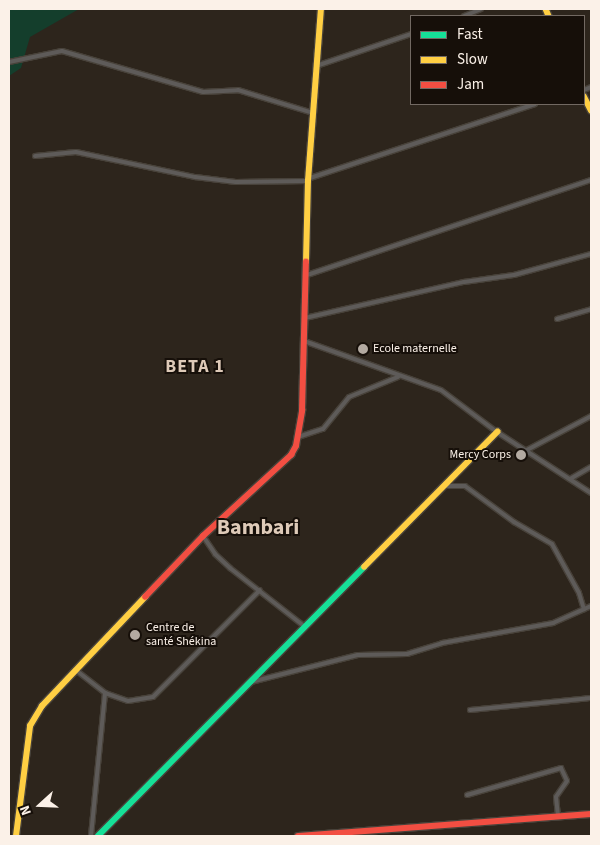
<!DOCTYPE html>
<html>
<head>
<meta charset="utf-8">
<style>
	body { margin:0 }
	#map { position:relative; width:600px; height:845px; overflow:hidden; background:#2d251c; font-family:"Source Sans 3",sans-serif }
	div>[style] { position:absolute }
	.green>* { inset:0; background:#143e2c }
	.roads { filter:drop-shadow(1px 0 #48423a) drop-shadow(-1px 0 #48423a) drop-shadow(0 1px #48423a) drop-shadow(0 -1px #48423a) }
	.street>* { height:4px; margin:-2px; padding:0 2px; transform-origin:2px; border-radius:2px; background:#5e5b59 }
	.fast>* { height:5.5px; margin:-2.75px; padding:0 2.75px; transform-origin:2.75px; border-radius:2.75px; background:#16e098 }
	.slow>* { height:5.5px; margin:-2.75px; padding:0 2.75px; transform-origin:2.75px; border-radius:2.75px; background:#ffcf43 }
	.jam>* { height:5.5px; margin:-2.75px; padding:0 2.75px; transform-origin:2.75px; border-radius:2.75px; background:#f24e42 }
	.dots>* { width:14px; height:14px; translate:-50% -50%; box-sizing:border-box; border:2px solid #160f09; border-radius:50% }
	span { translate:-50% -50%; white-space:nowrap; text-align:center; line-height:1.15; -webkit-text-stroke:4px #160f09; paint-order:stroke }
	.poi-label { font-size:12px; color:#fbf1e8 }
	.left { translate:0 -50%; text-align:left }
	.right { translate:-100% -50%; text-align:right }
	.district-label { font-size:18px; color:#decab8; font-weight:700; letter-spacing:1px }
	.town-label { font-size:22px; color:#decab8; font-weight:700 }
	.frame { position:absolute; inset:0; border:10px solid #fbf1e8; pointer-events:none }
	.legend { position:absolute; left:410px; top:15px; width:175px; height:90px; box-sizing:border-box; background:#160f09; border:1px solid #726962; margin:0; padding:6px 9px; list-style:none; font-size:15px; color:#fbf1e8 }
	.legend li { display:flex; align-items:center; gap:10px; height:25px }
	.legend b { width:25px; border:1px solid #726962 }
	.north { position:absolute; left:15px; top:780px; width:50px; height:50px; -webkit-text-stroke:4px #160f09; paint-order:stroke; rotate:250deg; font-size:14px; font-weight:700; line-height:20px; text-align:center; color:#fbf1e8 }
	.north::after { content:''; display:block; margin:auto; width:18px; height:22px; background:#fbf1e8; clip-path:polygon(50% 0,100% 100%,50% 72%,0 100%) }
</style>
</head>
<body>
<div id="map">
	<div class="green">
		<div style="clip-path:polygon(9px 9px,79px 9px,30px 37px,21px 68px,9px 76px)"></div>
	</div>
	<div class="roads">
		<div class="street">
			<div style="left:464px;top:16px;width:18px;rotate:-22deg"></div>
			<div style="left:9px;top:62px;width:54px;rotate:-11.7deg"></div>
			<div style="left:62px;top:51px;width:147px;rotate:16.2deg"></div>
			<div style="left:203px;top:92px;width:35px;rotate:-3deg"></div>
			<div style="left:238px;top:90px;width:78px;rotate:17deg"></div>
			<div style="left:316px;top:66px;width:100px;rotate:-18.6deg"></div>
			<div style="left:584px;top:90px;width:8px;rotate:-23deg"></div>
			<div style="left:35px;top:156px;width:41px;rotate:-5.6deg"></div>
			<div style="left:76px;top:152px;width:122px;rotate:11.9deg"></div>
			<div style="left:195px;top:177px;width:41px;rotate:7deg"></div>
			<div style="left:236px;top:182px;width:72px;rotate:-0.8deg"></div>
			<div style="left:310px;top:178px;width:237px;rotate:-18.2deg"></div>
			<div style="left:307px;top:275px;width:299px;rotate:-18.5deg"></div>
			<div style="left:305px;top:318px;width:163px;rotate:-12.8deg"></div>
			<div style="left:464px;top:282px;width:50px;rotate:-8deg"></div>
			<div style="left:514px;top:275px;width:80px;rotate:-15.3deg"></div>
			<div style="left:557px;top:319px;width:35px;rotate:-16deg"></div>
			<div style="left:304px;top:341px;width:145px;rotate:19.7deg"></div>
			<div style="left:441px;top:390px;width:70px;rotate:36.9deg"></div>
			<div style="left:497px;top:432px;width:112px;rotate:33deg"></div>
			<div style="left:298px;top:437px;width:26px;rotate:-18deg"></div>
			<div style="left:323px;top:429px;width:41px;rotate:-50.9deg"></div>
			<div style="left:349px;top:397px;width:53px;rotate:-22.2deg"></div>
			<div style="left:525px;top:451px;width:75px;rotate:-27.9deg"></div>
			<div style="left:570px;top:479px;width:24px;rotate:-30deg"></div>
			<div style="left:447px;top:486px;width:18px"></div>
			<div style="left:465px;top:486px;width:61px;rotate:36.3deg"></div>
			<div style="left:514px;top:522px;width:44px;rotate:30.1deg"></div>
			<div style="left:552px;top:544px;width:56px;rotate:61.1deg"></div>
			<div style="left:579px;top:593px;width:17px;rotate:73deg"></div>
			<div style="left:203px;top:536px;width:22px;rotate:56deg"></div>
			<div style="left:215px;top:554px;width:21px;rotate:43deg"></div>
			<div style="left:230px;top:568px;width:94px;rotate:38.1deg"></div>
			<div style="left:77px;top:671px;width:36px;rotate:38deg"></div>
			<div style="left:105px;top:693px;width:24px;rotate:19deg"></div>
			<div style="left:128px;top:701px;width:25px;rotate:-9deg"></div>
			<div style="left:153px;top:697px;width:151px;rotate:-45deg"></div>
			<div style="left:251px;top:682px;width:110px;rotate:-14.2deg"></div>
			<div style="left:358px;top:655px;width:49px;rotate:-1.2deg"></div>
			<div style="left:407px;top:654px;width:37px;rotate:-17deg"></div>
			<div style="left:442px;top:643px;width:113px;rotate:-10.2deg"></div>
			<div style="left:553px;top:623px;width:42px;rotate:-24.1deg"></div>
			<div style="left:470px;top:710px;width:122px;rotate:-5.7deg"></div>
			<div style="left:467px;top:795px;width:98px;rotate:-16deg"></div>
			<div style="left:561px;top:768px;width:14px;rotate:65deg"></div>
			<div style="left:567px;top:781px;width:19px;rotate:125deg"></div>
			<div style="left:556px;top:797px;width:18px;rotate:84deg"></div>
			<div style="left:91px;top:836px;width:144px;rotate:-84.4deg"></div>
		</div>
		<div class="fast">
			<div style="left:98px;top:836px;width:378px;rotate:-45.3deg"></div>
		</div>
		<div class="slow">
			<div style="left:546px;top:9px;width:8px;rotate:67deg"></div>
			<div style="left:584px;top:96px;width:16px;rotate:63deg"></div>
			<div style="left:306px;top:262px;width:81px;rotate:-88.6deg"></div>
			<div style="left:308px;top:181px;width:172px;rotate:-85.7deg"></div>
			<div style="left:364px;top:567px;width:190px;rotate:-45.4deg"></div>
			<div style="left:16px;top:836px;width:111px;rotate:-82.7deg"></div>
			<div style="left:30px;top:726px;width:23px;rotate:-59deg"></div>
			<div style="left:42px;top:706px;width:150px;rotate:-46.6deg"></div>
		</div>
		<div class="jam">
			<div style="left:145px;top:597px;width:84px;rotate:-46.4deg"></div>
			<div style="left:203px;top:536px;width:120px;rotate:-42.6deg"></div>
			<div style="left:291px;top:455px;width:10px;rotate:-61deg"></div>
			<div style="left:296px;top:446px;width:36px;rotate:-80deg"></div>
			<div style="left:302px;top:411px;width:149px;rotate:-88.5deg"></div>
			<div style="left:298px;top:836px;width:294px;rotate:-4.3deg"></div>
		</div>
	</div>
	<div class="dots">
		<div style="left:363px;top:349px;background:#b3aaa1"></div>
		<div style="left:521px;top:455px;background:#b3aaa1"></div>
		<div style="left:135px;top:635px;background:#b3aaa1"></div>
	</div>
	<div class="poi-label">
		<span class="left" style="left:373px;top:349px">Ecole maternelle</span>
		<span class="right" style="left:511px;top:455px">Mercy Corps</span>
		<span class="left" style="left:146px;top:635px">Centre de<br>santé Shékina</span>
	</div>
	<div class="district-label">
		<span style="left:195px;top:367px">BETA 1</span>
	</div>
	<div class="town-label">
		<span style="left:258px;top:528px">Bambari</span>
	</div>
	<div class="frame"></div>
	<ul class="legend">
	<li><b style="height:6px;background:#16e098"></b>Fast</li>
	<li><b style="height:6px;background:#ffcf43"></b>Slow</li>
	<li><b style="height:6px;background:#f24e42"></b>Jam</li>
	</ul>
	<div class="north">N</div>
</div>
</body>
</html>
